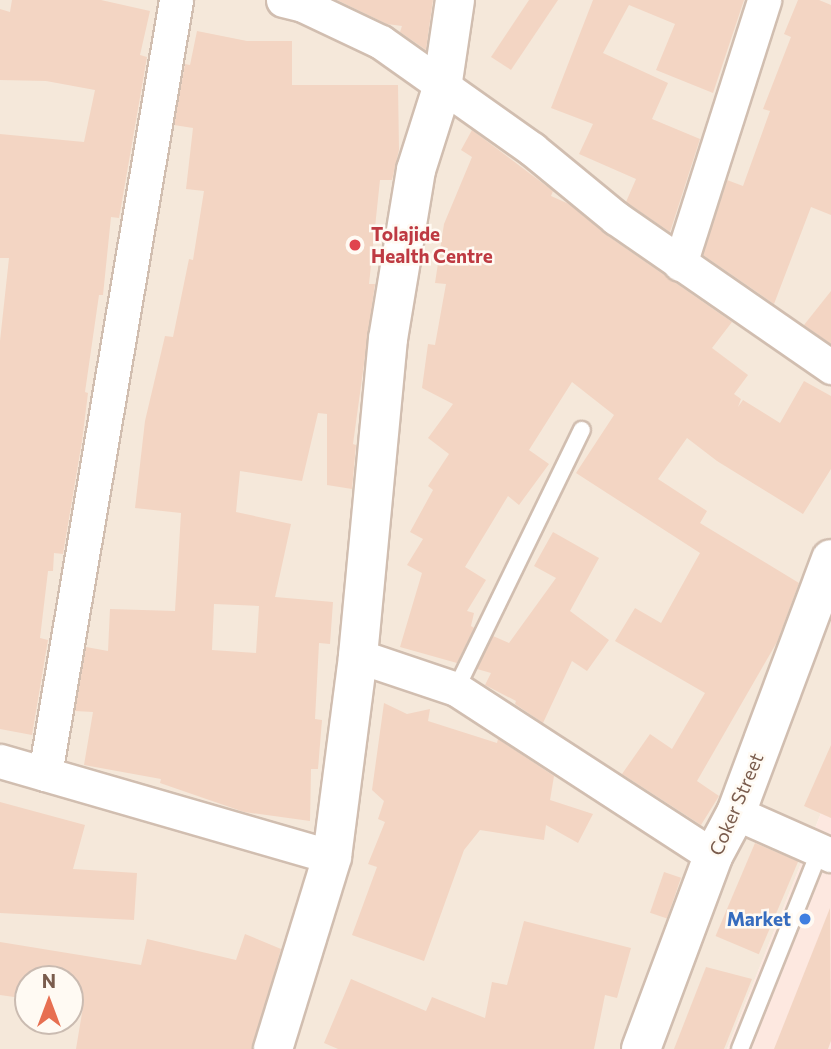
<!DOCTYPE html>
<html>
<head>
<meta charset="utf-8">
<style>
	body { margin:0 }
	#map { position:relative; width:831px; height:1049px; overflow:hidden; background:#fdf6ec; font-family:Commissioner,sans-serif }
	div>[style] { position:absolute }
	.residential>* { inset:0; background:#f5e8da }
	.commercial>* { inset:0; background:#fde8e0 }
	.building>* { inset:0; background:#f3d5c3; transform-origin:0 0 }
	.roads { filter:drop-shadow(2px 0 #d1beb0) drop-shadow(-2px 0 #d1beb0) drop-shadow(0 2px #d1beb0) drop-shadow(0 -2px #d1beb0) }
	.service>* { height:16px; margin:-8px; padding:0 8px; transform-origin:8px; border-radius:8px; background:#fff }
	.minor>* { height:33px; margin:-16.5px; padding:0 16.5px; transform-origin:16.5px; border-radius:16.5px; background:#fff }
	.tertiary>* { height:38px; margin:-19px; padding:0 19px; transform-origin:19px; border-radius:19px; background:#fff }
	.dots>* { width:19px; height:19px; translate:-50% -50%; box-sizing:border-box; border:4px solid #fffaf3; border-radius:50% }
	span { translate:-50% -50%; white-space:nowrap; text-align:center; line-height:1.15; -webkit-text-stroke:5px #fffaf3; paint-order:stroke }
	.health-label { font-size:19px; color:#be3a42; font-weight:700 }
	.left { translate:0 -50%; text-align:left }
	.street-label { font-size:19px; color:#7a5c4d }
	.shop-label { font-size:19px; color:#366cbe; font-weight:700 }
	.right { translate:-100% -50%; text-align:right }
	.north { position:absolute; left:14px; top:965px; width:70px; height:70px; box-sizing:border-box; background:#fffaf3; border:2px solid #cabbb1; border-radius:50%; rotate:0deg; font-size:19px; font-weight:700; line-height:28px; text-align:center; color:#7a5c4d }
	.north::after { content:''; display:block; margin:auto; width:24px; height:32px; background:#e76f51; clip-path:polygon(50% 0,100% 100%,50% 72%,0 100%) }
</style>
</head>
<body>
<div id="map">
	<div class="residential">
		<div style="clip-path:polygon(evenodd,0 0,831px 0,831px 788px,727px 1049px,0 1049px,0 0,28px 979px,70px 979px,70px 1021px,28px 1021px,28px 979px)"></div>
	</div>
	<div class="commercial">
		<div style="clip-path:polygon(831px 788px,831px 1049px,727px 1049px)"></div>
	</div>
	<div class="building">
		<div style="clip-path:polygon(12px 0,101px 0,150px 11px,140px 55px,147px 57px,121px 207px,119px 218px,111px 217px,103px 295px,99px 295px,85px 392px,88px 393px,82px 441px,63px 554px,54px 553px,53px 571px,48px 571px,40px 638px,48px 640px,32px 735px,0 729px,0 341px,9px 258px,0 258px,0 134px,84px 142px,95px 90px,46px 81px,0 80px,0 9px,10px 12px)"></div>
		<div style="clip-path:polygon(337px 0,433px 0,426px 50px,400px 32px,402px 26px,387px 24px)"></div>
		<div style="clip-path:polygon(529px 0,558px 0,511px 70px,491px 57px)"></div>
		<div style="clip-path:polygon(593px 0,744px 0,713px 93px,656px 70px,675px 24px,629px 5px,603px 53px,668px 83px,652px 119px,700px 139px,670px 232px,626px 202px,636px 179px,579px 154px,593px 124px,551px 108px)"></div>
		<div style="clip-path:polygon(798px 0,819px 0,831px 5px,831px 215px,811px 207px,774px 304px,703px 255px,727px 180px,743px 186px,770px 111px,763px 109px,791px 37px,784px 34px)"></div>
		<div style="clip-path:polygon(evenodd,197px 31px,247px 41px,292px 41px,292px 85px,398px 85px,399px 150px,392px 180px,380px 180px,369px 284px,375px 284px,353px 444px,356px 445px,352px 489px,327px 485px,327px 414px,318px 413px,302px 481px,240px 471px,236px 512px,291px 524px,275px 597px,333px 602px,330px 644px,319px 643px,315px 719px,322px 720px,318px 769px,311px 769px,310px 821px,244px 812px,160px 783px,161px 779px,84px 765px,93px 712px,75px 711px,86px 647px,108px 651px,110px 609px,175px 611px,181px 513px,135px 508px,145px 421px,165px 336px,173px 337px,189px 259px,193px 260px,204px 191px,186px 189px,193px 128px,174px 125px,185px 64px,190px 65px,197px 31px,214px 604px,259px 606px,256px 653px,212px 650px,214px 604px)"></div>
		<div style="clip-path:polygon(472px 130px,553px 191px,551px 196px,569px 204px,605px 234px,732px 322px,712px 348px,748px 375px,734px 394px,741px 399px,738px 407px,743px 400px,780px 423px,804px 381px,831px 396px,831px 469px,803px 514px,717px 461px,687px 438px,658px 479px,707px 511px,700px 523px,799px 583px,777px 642px,697px 781px,719px 796px,701px 825px,622px 774px,650px 734px,672px 749px,705px 693px,615px 641px,635px 608px,661px 623px,700px 553px,576px 473px,614px 415px,572px 382px,529px 450px,549px 464px,519px 505px,508px 496px,465px 567px,486px 580px,467px 611px,474px 613px,471px 626px,474px 628px,457px 663px,400px 647px,422px 573px,407px 565px,423px 539px,410px 532px,433px 490px,428px 486px,449px 454px,428px 438px,453px 404px,422px 388px,428px 344px,435px 345px,446px 284px,435px 283px,444px 224px,472px 157px,461px 150px)"></div>
		<div style="clip-path:polygon(831px 291px,831px 344px,804px 325px)"></div>
		<div style="clip-path:polygon(553px 532px,599px 558px,570px 611px,609px 640px,587px 671px,572px 661px,543px 723px,515px 704px,516px 701px,485px 685px,491px 673px,477px 669px,493px 636px,509px 643px,556px 578px,534px 566px)"></div>
		<div style="clip-path:polygon(384px 703px,407px 714px,430px 709px,428px 721px,497px 743px,498px 739px,554px 776px,550px 800px,593px 814px,578px 843px,546px 825px,544px 840px,480px 830px,464px 850px,424px 961px,352px 935px,377px 867px,368px 864px,385px 822px,378px 819px,384px 801px,372px 790px)"></div>
		<div style="clip-path:polygon(831px 745px,831px 818px,804px 806px)"></div>
		<div style="clip-path:polygon(0 802px,85px 825px,73px 869px,137px 873px,134px 920px,0 913px)"></div>
		<div style="left:755px;top:843px;width:47px;height:101px;rotate:23deg"></div>
		<div style="left:664px;top:872px;width:18px;height:43px;rotate:19deg"></div>
		<div style="clip-path:polygon(830px 908px,831px 1041px,828px 1049px,774px 1049px)"></div>
		<div style="clip-path:polygon(524px 921px,631px 948px,617px 998px,605px 995px,594px 1049px,338px 1049px,324px 1043px,351px 979px,426px 1011px,432px 997px,485px 1018px,492px 982px,507px 985px)"></div>
		<div style="clip-path:polygon(245px 934px,281px 949px,252px 1049px,76px 1049px,83px 1007px,70px 1005px,70px 979px,28px 979px,28px 999px,0 995px,0 942px,141px 965px,147px 939px,236px 960px)"></div>
		<div style="clip-path:polygon(706px 967px,752px 979px,724px 1049px,674px 1049px)"></div>
	</div>
	<div class="roads">
		<div class="service">
			<div style="left:456px;top:689px;width:288px;rotate:-64.1deg"></div>
			<div style="left:740px;top:1049px;width:214px;rotate:-68.1deg"></div>
		</div>
		<div class="minor">
			<div style="left:283px;top:0;width:21px;rotate:14deg"></div>
			<div style="left:303px;top:5px;width:86px;rotate:25.4deg"></div>
			<div style="left:381px;top:42px;width:185px;rotate:35.3deg"></div>
			<div style="left:532px;top:149px;width:109px;rotate:39.4deg"></div>
			<div style="left:616px;top:218px;width:262px;rotate:34.7deg"></div>
			<div style="left:680px;top:264px;width:277px;rotate:-72.3deg"></div>
			<div style="left:358px;top:656px;width:103px;rotate:18.6deg"></div>
			<div style="left:456px;top:689px;width:306px;rotate:33deg"></div>
			<div style="left:0;top:761px;width:346px;rotate:16.1deg"></div>
			<div style="left:45px;top:774px;width:785px;rotate:-80.39deg"></div>
			<div style="left:736px;top:813px;width:104px;rotate:23.9deg"></div>
		</div>
		<div class="tertiary">
			<div style="left:273px;top:1049px;width:201px;rotate:-72.9deg"></div>
			<div style="left:332px;top:857px;width:203px;rotate:-82.6deg"></div>
			<div style="left:358px;top:656px;width:318px;rotate:-84.6deg"></div>
			<div style="left:388px;top:339px;width:171px;rotate:-80.6deg"></div>
			<div style="left:416px;top:170px;width:86px;rotate:-72.4deg"></div>
			<div style="left:442px;top:88px;width:89px;rotate:-81.6deg"></div>
			<div style="left:641px;top:1049px;width:206px;rotate:-69.5deg"></div>
			<div style="left:713px;top:856px;width:49px;rotate:-61.9deg"></div>
			<div style="left:736px;top:813px;width:271px;rotate:-69.5deg"></div>
		</div>
	</div>
	<div class="dots">
		<div style="left:355px;top:245px;background:#e0444e"></div>
		<div style="left:805px;top:919px;background:#3f7fe0"></div>
	</div>
	<div class="health-label">
		<span class="left" style="left:371px;top:245px">Tolajide<br>Health Centre</span>
	</div>
	<div class="street-label">
		<span style="left:736px;top:804px;rotate:-67deg">Coker Street</span>
	</div>
	<div class="shop-label">
		<span class="right" style="left:791px;top:919px">Market</span>
	</div>
	<div class="north">N</div>
</div>
</body>
</html>
